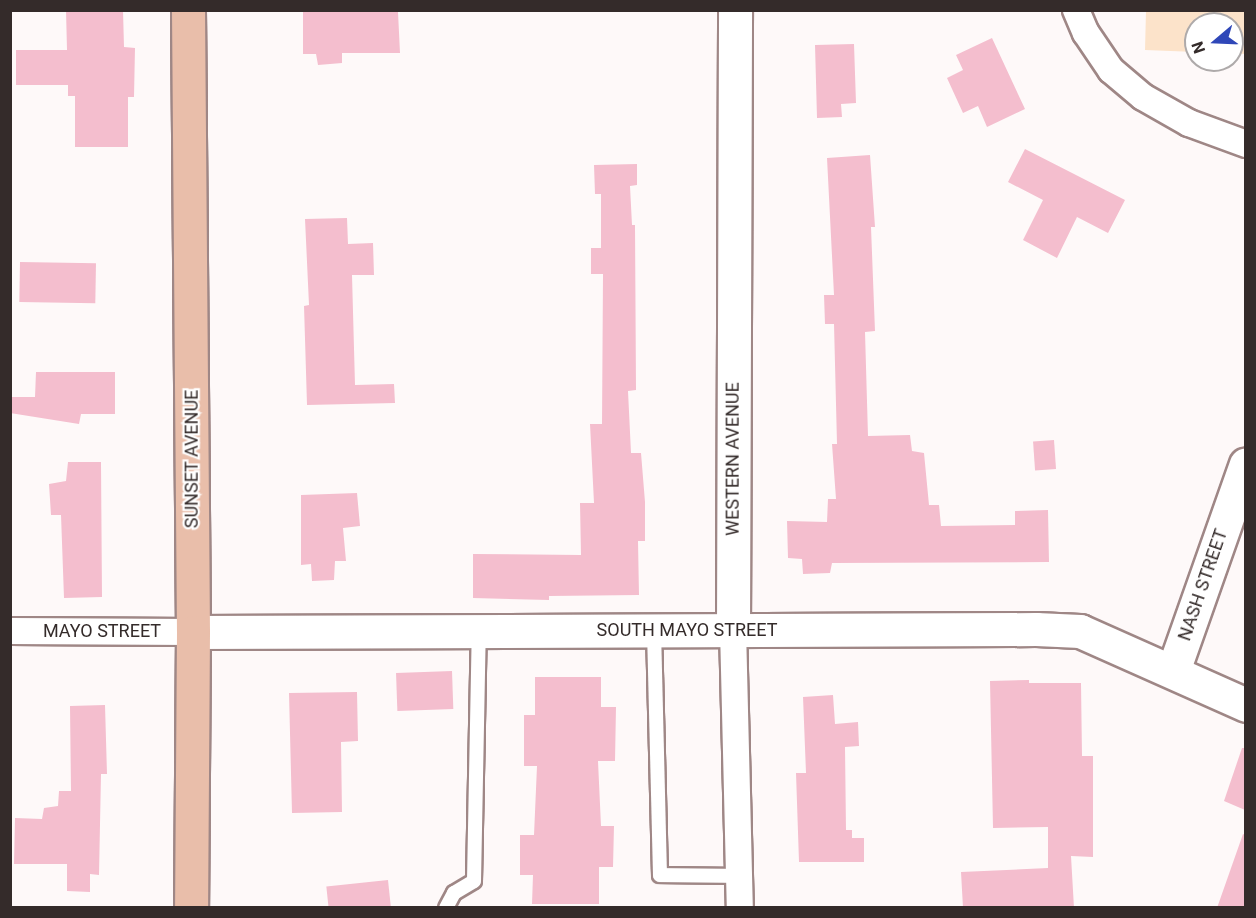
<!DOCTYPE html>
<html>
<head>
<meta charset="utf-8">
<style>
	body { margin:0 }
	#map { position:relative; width:1256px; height:918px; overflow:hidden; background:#fef9f9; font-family:Roboto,sans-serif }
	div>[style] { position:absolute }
	.green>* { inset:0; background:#fce3ca }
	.building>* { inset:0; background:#f4bece; transform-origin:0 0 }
	.roads { filter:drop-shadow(2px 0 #9f8786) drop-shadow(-2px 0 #9f8786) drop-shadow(0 2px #9f8786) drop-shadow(0 -2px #9f8786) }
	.lane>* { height:14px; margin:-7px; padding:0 7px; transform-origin:7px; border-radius:7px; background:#fff }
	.street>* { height:26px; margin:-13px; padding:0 13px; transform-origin:13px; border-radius:13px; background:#fff }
	.secondary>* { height:33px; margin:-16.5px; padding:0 16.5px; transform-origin:16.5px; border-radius:16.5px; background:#fff }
	.primary>* { height:33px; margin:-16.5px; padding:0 16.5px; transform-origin:16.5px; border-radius:16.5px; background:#e9beaa }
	span { translate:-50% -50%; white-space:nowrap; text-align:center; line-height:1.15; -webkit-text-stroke:4.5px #fff; paint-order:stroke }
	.street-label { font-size:18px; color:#342b2a }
	.frame { position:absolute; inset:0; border:12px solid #342b2a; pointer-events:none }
	.north { position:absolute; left:1184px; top:12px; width:60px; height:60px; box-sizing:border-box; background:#fff; border:2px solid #aeaaaa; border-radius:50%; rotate:251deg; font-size:16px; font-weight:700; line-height:24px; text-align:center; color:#342b2a }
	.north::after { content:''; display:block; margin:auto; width:21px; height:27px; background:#2f47b8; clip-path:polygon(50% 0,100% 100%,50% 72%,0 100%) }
</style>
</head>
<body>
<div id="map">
	<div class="green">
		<div style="clip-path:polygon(1146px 11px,1245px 11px,1245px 54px,1232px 53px,1232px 24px,1196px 24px,1196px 52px,1145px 50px)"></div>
	</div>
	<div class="building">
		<div style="clip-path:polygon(66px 10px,123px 10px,124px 47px,135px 48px,134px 97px,128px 97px,128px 147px,75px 147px,75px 96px,68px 96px,68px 85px,16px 85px,16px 50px,67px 50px)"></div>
		<div style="clip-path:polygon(303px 10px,398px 12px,400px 53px,342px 53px,342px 63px,318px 65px,316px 54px,303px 54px)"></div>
		<div style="clip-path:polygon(992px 38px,1025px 109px,987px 127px,978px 106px,963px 113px,947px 78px,963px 70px,956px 55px)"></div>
		<div style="clip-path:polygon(854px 44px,856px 103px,841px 104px,842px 117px,817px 118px,815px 45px)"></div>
		<div style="clip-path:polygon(1025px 149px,1125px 200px,1108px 233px,1077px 217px,1057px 258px,1023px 240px,1043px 200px,1008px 182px)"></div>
		<div style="clip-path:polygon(870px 155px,875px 227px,871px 227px,875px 331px,865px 332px,868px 436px,910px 435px,912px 451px,924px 453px,929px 505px,939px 505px,941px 526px,1015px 525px,1015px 511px,1048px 510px,1049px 562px,832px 563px,830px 573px,803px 574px,802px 559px,788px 558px,787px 521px,827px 522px,828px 499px,836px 499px,832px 444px,837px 444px,834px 324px,825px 324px,824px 295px,834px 295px,827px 158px)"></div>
		<div style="clip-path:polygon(637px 164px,637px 185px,630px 186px,632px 225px,635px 225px,636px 390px,628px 391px,631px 453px,641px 453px,645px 502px,645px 541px,638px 541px,639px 595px,549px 596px,549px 600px,473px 598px,473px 554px,581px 555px,580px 503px,594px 503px,590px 424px,602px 424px,603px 274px,591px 274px,591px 248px,601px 248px,601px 194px,595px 194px,594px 165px)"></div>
		<div style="clip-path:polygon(347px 218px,348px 244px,373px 243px,374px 275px,352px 275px,355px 385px,394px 384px,395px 403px,307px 405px,304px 306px,309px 305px,305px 219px)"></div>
		<div style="left:20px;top:262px;width:76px;height:40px;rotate:1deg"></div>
		<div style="clip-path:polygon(36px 372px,115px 372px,115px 414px,81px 414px,79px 424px,10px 413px,10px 397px,35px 397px)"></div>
		<div style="left:1054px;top:440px;width:29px;height:21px;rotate:86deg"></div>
		<div style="clip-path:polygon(68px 462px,101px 462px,102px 597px,64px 598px,61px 515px,51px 515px,49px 484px,66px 481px)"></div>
		<div style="clip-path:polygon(357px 493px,360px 526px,343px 528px,346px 561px,335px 561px,334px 580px,312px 581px,311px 564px,301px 565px,301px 495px)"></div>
		<div style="left:452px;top:671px;width:38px;height:56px;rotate:88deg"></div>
		<div style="clip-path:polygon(535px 677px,601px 677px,601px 707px,616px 707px,615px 761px,598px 761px,601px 826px,614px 826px,613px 867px,599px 867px,599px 904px,532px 904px,533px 875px,520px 875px,520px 835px,534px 835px,537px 766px,524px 766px,524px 715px,535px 715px)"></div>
		<div style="clip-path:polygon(1029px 680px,1029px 683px,1081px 683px,1082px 756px,1093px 756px,1093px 857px,1071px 856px,1074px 908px,963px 908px,961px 872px,1048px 868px,1048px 827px,993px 828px,990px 681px)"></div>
		<div style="clip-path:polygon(357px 692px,358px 741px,341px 742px,342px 812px,292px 813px,289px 693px)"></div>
		<div style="clip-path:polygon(833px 695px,835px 724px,858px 722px,859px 746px,845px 747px,846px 830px,852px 830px,852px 838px,864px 838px,864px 862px,799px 862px,796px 773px,806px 773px,803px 697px)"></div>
		<div style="clip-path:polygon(105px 705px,107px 774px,101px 774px,99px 875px,90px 874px,90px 892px,67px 891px,67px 864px,14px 864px,15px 818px,42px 819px,44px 808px,58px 806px,59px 791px,71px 791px,70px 706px)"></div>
		<div style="clip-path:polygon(1242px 748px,1245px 748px,1245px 810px,1224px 801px)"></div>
		<div style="clip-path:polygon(1243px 834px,1245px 835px,1245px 908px,1217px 908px)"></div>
		<div style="left:388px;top:880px;width:28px;height:62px;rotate:84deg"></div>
	</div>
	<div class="roads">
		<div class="lane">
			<div style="left:654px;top:630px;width:245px;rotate:88.6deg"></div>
			<div style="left:660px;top:875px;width:79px;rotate:0.7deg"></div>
			<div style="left:446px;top:908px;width:17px;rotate:-62deg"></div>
			<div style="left:454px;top:893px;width:23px;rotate:-31deg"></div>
			<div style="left:474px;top:881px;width:251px;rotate:-88.9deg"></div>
		</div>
		<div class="street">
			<div style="left:1076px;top:10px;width:25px;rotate:67deg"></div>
			<div style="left:1086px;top:33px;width:45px;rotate:56deg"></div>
			<div style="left:1111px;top:70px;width:42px;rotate:40.2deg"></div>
			<div style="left:1143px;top:97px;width:53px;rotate:29.5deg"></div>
			<div style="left:1189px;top:123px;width:61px;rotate:20.2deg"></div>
			<div style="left:733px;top:629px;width:279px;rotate:88.6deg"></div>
			<div style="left:10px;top:631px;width:183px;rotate:0.3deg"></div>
		</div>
		<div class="secondary">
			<div style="left:733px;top:629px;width:619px;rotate:-89.81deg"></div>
			<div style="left:193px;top:632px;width:843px;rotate:-0.2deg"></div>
			<div style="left:1036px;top:629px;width:44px;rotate:2.6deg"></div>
			<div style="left:1080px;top:631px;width:182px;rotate:24deg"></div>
			<div style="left:1173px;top:671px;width:219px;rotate:-70.6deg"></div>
		</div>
		<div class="primary">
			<div style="left:188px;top:10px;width:622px;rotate:89.54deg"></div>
			<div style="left:193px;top:632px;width:276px;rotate:90.4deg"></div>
		</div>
	</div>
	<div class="street-label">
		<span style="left:192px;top:459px;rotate:-90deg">SUNSET AVENUE</span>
		<span style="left:733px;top:459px;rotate:-90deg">WESTERN AVENUE</span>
		<span style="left:1203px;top:585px;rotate:-71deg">NASH STREET</span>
		<span style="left:687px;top:630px">SOUTH MAYO STREET</span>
		<span style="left:102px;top:631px">MAYO STREET</span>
	</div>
	<div class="frame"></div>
	<div class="north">N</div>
</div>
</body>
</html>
